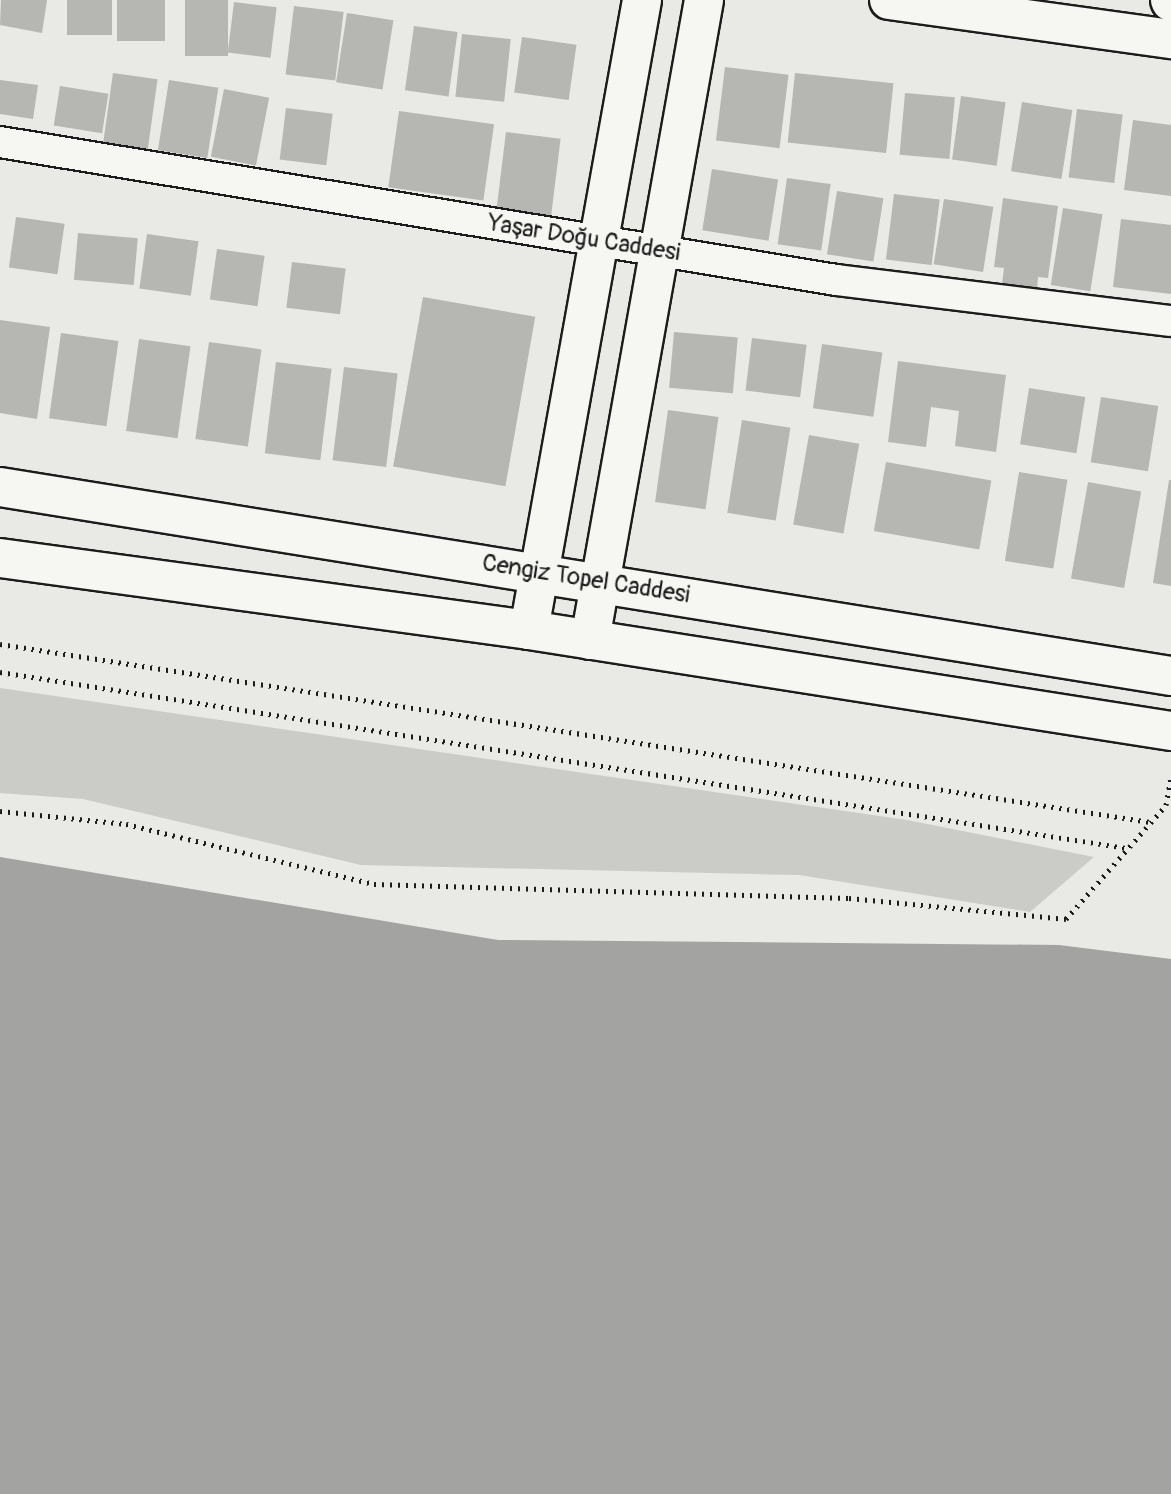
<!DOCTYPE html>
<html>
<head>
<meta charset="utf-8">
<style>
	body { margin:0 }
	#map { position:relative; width:1171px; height:1494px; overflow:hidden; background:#e9e9e5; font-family:Pangolin,sans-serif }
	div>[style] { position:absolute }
	.green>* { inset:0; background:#cbcbc7 }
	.water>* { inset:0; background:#a3a3a1 }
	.building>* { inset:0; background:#b6b6b3; transform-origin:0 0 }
	.path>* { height:5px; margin-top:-2.5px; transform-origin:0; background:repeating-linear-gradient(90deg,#1c1c1c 0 2px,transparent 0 8px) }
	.roads { filter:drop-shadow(2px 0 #1c1c1c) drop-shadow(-2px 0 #1c1c1c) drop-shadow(0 2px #1c1c1c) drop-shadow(0 -2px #1c1c1c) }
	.minor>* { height:30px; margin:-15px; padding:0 15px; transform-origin:15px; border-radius:15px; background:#f6f6f2 }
	.tertiary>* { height:38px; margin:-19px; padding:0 19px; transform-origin:19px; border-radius:19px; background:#f6f6f2 }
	span { translate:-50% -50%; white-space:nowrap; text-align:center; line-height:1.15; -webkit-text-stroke:6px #f6f6f2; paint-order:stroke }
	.street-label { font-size:24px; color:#1c1c1c }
</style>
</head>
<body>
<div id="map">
	<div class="green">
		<div style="clip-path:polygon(0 688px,907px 820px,1094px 857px,1030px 912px,799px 875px,361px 865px,83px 799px,0 793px)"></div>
	</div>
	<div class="water">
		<div style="clip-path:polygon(0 857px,498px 940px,1059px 945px,1171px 959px,1171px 1494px,0 1494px)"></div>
	</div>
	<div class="building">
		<div style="clip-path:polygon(1px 0,47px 0,42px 33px,0 25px)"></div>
		<div style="left:67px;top:0;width:45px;height:35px"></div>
		<div style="left:117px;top:0;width:48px;height:41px"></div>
		<div style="left:185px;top:0;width:43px;height:56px"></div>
		<div style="left:234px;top:2px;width:43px;height:51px;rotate:7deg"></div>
		<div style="left:294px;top:6px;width:50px;height:69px;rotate:7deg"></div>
		<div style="left:347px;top:13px;width:47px;height:70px;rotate:9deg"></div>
		<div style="left:414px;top:26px;width:44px;height:65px;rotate:8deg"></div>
		<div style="left:462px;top:34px;width:49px;height:63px;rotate:6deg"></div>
		<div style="left:522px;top:37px;width:55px;height:56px;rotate:8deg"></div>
		<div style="left:725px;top:67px;width:64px;height:74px;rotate:7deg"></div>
		<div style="left:113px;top:73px;width:45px;height:73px;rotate:8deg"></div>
		<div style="left:795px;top:73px;width:99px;height:70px;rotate:6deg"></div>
		<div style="clip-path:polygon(0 80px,38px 85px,33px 119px,0 114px)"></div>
		<div style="left:169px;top:80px;width:50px;height:71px;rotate:9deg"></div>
		<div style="left:60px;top:86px;width:49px;height:40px;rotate:9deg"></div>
		<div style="left:224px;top:89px;width:46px;height:69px;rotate:11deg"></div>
		<div style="left:905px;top:93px;width:50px;height:62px;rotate:5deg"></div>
		<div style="left:961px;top:96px;width:45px;height:64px;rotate:8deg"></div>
		<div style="left:1022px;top:102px;width:51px;height:70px;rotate:9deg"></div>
		<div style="left:286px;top:108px;width:47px;height:52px;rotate:7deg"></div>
		<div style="left:1077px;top:109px;width:46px;height:69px;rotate:7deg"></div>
		<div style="left:399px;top:111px;width:96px;height:77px;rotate:8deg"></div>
		<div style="clip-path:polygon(1133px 120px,1171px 125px,1171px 196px,1124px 190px)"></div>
		<div style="left:506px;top:132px;width:55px;height:84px;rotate:7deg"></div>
		<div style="left:712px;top:169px;width:67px;height:62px;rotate:9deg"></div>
		<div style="left:787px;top:178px;width:44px;height:67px;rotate:8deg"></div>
		<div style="left:837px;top:191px;width:47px;height:64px;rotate:9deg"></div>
		<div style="left:894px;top:194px;width:46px;height:66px;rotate:7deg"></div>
		<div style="clip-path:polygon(1003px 198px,1058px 206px,1048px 278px,1038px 277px,1037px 289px,1002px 284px,1004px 268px,994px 267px)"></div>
		<div style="left:944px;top:199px;width:50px;height:66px;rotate:9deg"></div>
		<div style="left:1063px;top:208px;width:40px;height:78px;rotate:9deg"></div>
		<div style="left:16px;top:217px;width:49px;height:51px;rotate:8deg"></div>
		<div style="clip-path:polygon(1121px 219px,1171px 225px,1171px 294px,1113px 287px)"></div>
		<div style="left:78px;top:233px;width:60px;height:47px;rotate:5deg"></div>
		<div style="left:147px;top:234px;width:52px;height:55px;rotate:8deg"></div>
		<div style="left:217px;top:249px;width:48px;height:51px;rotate:8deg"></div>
		<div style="left:292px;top:262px;width:54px;height:46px;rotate:7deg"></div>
		<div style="left:423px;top:297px;width:114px;height:172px;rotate:10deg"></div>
		<div style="clip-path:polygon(0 320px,50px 327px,37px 419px,0 413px)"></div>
		<div style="left:674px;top:332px;width:64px;height:56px;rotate:5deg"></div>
		<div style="left:61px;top:333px;width:58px;height:86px;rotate:8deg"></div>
		<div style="left:752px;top:338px;width:55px;height:53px;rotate:7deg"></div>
		<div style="left:139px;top:339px;width:52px;height:93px;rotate:8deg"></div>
		<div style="left:209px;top:342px;width:53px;height:98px;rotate:8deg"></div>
		<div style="left:822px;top:344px;width:61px;height:65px;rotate:8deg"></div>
		<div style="clip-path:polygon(898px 361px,1006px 375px,996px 452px,955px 446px,959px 411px,931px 407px,926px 447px,888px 442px)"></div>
		<div style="left:276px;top:362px;width:56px;height:92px;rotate:7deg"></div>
		<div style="left:344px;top:367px;width:54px;height:94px;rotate:7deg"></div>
		<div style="left:1029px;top:388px;width:57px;height:57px;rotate:9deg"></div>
		<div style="left:1101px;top:397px;width:58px;height:66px;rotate:9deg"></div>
		<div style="left:668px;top:410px;width:51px;height:93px;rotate:8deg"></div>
		<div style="left:742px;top:420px;width:49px;height:94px;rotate:9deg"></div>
		<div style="left:809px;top:435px;width:51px;height:91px;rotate:10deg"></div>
		<div style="left:886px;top:462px;width:107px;height:70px;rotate:10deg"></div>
		<div style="left:1019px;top:472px;width:49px;height:90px;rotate:9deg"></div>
		<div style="clip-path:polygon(1169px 480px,1171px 480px,1171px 586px,1153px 583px)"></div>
		<div style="left:1088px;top:482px;width:54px;height:98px;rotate:10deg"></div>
	</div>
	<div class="path">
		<div style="left:0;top:644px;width:1164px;rotate:8.8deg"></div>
		<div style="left:0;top:672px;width:1141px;rotate:8.88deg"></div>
		<div style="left:0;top:811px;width:127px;rotate:5.9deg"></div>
		<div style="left:126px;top:824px;width:255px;rotate:13.6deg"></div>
		<div style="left:374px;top:884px;width:475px;rotate:1.7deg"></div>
		<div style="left:849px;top:898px;width:218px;rotate:5.5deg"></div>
		<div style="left:1066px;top:919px;width:152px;rotate:-48.7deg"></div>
		<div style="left:1166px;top:805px;width:29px;rotate:-80deg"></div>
	</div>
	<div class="roads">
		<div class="minor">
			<div style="left:0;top:142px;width:847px;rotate:9.37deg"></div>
			<div style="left:836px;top:280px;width:337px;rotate:7deg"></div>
		</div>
		<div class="tertiary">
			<div style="left:889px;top:0;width:285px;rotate:7.9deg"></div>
			<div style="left:1170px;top:0;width:2px;rotate:63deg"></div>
			<div style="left:0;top:487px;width:1186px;rotate:9.17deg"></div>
			<div style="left:0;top:558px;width:534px;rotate:7.75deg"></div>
			<div style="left:529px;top:630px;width:650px;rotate:8.94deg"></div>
			<div style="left:529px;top:630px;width:640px;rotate:-79.83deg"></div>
			<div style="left:590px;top:640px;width:650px;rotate:-79.9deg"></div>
		</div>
	</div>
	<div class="street-label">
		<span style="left:584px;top:238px;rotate:9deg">Yaşar Doğu Caddesi</span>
		<span style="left:586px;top:579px;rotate:9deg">Cengiz Topel Caddesi</span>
	</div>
</div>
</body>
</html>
